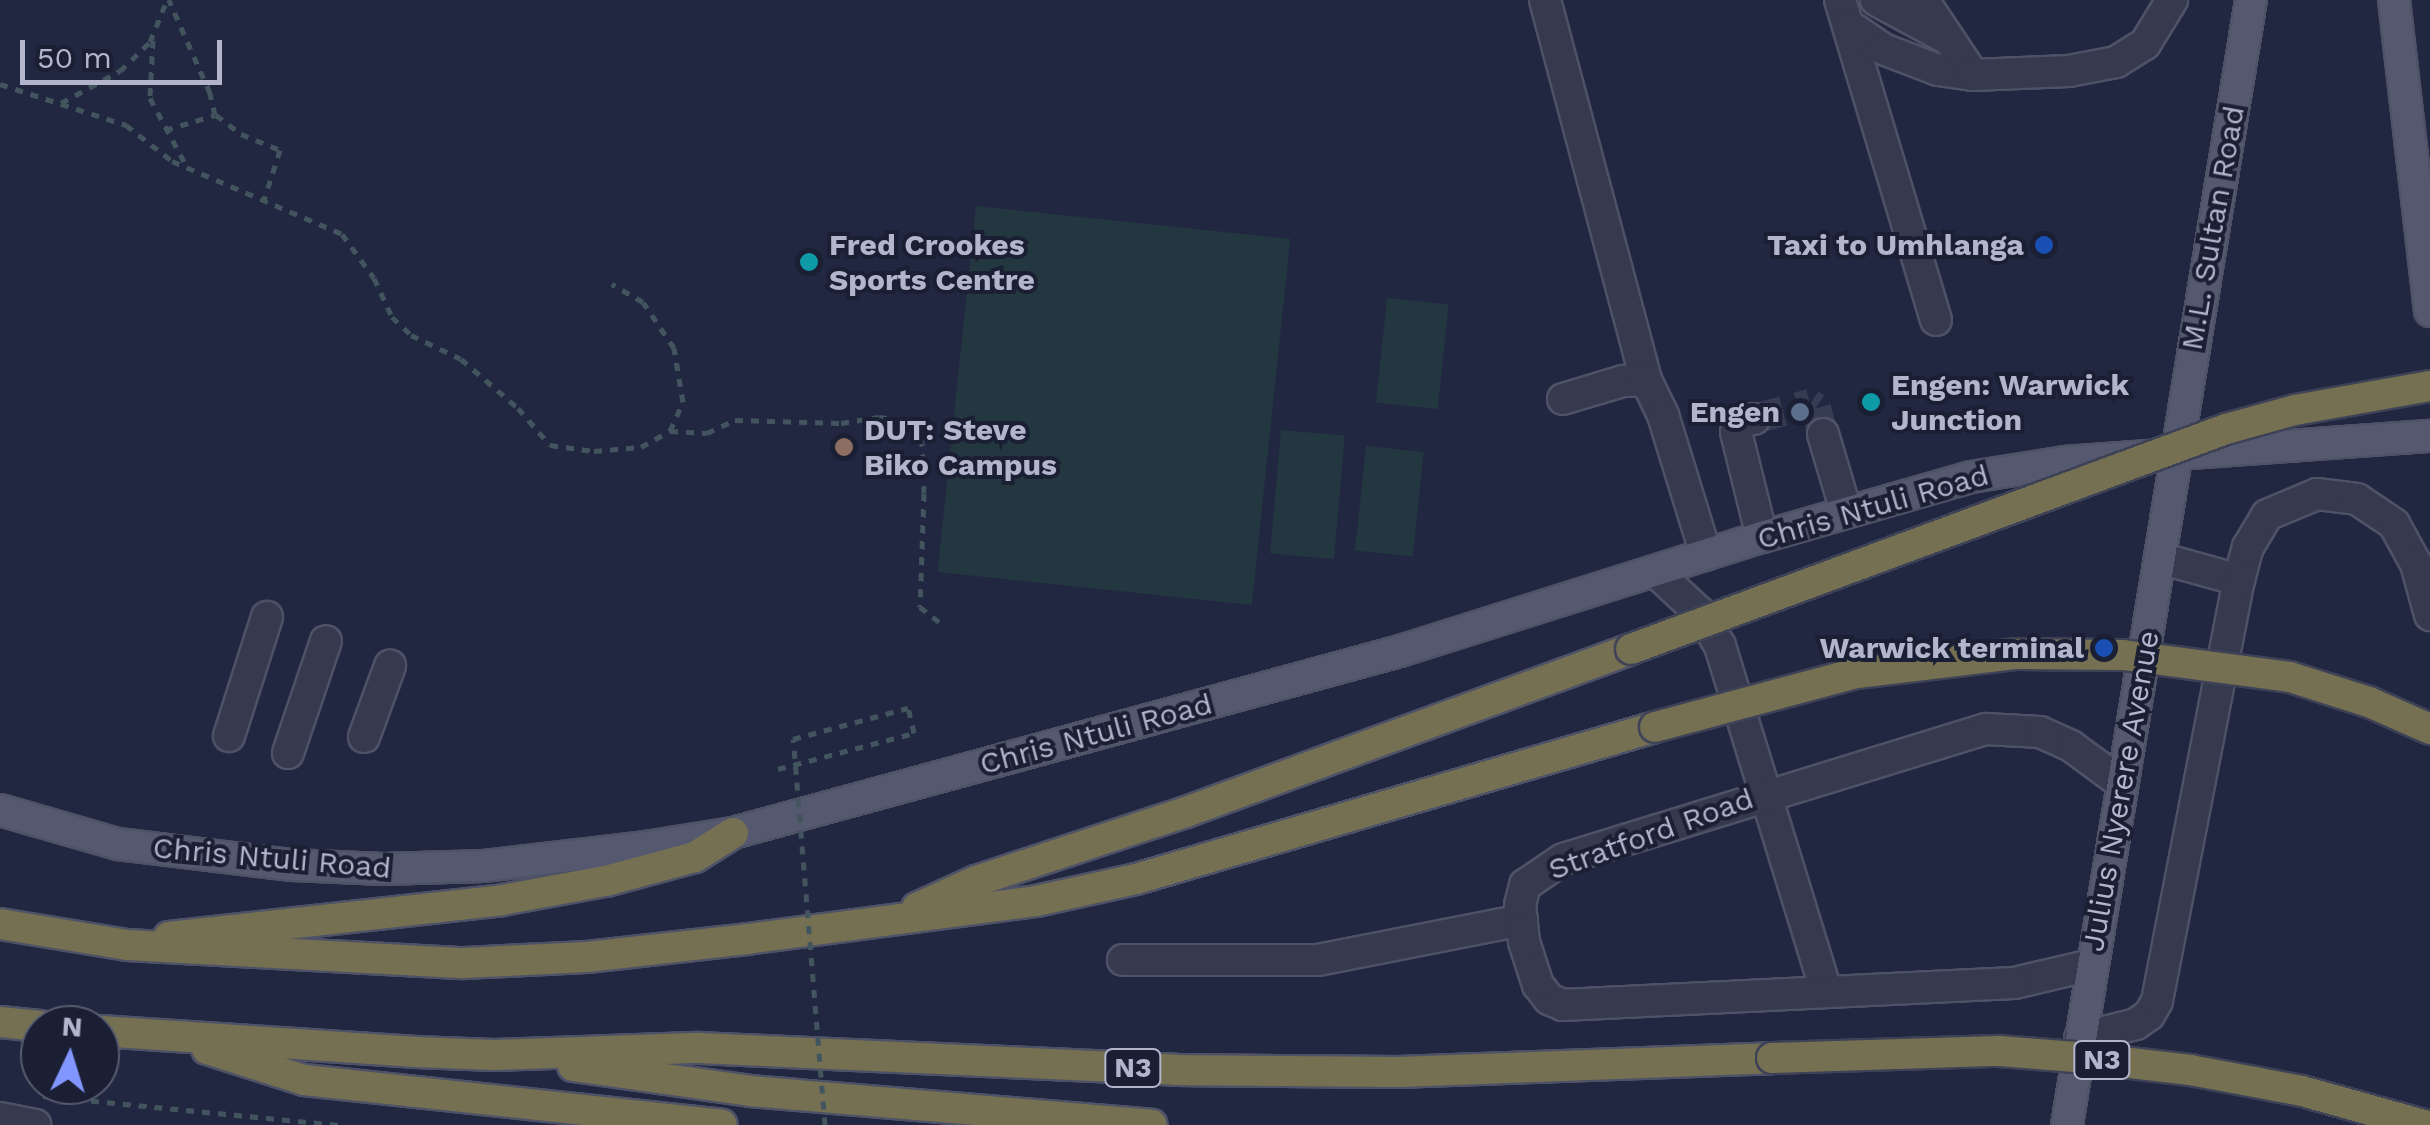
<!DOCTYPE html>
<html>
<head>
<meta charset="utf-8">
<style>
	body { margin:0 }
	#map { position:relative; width:2430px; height:1125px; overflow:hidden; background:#212740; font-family:"Work Sans",sans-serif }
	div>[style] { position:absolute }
	.green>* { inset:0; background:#233741; transform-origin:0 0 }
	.minor-tunnel>* { height:30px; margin-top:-15px; transform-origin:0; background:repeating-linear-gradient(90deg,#373c55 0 30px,transparent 0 45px) }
	.path>* { height:5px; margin-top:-2.5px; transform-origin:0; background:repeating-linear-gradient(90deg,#42545e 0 8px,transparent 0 16px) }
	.roads { filter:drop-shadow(2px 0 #4e5267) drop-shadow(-2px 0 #4e5267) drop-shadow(0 2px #4e5267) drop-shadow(0 -2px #4e5267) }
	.minor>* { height:30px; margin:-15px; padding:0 15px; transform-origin:15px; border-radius:15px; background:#363a4f }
	.major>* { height:30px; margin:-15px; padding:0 15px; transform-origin:15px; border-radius:15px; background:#545970 }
	.highway>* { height:30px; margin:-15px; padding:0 15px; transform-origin:15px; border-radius:15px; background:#767052 }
	.path-bridge>* { height:5px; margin-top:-2.5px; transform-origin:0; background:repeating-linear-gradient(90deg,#42545e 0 8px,transparent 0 16px) }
	.bridges { filter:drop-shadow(2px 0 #3e4257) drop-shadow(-2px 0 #3e4257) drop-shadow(0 2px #3e4257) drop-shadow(0 -2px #3e4257) }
	.highway-bridge>* { height:30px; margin:-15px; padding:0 15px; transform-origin:15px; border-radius:15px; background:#767052 }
	.dots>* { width:28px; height:28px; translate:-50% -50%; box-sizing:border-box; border:5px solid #1b1f34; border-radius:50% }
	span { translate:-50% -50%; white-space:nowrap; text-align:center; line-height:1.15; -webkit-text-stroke:8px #1b1f34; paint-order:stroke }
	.shield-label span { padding:2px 8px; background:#1b1f34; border:2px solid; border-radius:8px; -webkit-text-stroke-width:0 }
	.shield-label { font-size:28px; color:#b2b5cb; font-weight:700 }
	.street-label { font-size:30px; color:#b2b5cb }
	.poi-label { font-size:30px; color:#b2b5cb; font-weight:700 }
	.left { translate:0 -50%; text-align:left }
	.right { translate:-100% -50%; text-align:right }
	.north { position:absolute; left:20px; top:1005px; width:100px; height:100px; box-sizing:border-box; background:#1b1f34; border:2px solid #575b70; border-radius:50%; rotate:4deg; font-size:28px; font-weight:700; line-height:40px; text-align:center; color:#b2b5cb }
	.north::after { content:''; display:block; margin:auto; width:35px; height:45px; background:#8296ff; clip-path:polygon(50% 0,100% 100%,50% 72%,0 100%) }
	.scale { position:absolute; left:20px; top:40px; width:202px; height:45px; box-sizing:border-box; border:5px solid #b2b5cb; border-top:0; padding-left:12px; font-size:30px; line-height:35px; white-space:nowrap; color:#b2b5cb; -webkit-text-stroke:8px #1b1f34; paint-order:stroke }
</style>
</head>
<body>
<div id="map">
	<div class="green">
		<div style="left:976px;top:206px;width:316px;height:368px;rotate:6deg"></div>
		<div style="left:1387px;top:298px;width:62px;height:105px;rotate:6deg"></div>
		<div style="left:1281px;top:430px;width:64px;height:124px;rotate:5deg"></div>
		<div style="left:1366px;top:446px;width:58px;height:105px;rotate:6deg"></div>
	</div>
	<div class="minor-tunnel">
		<div style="left:1754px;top:419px;width:58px;rotate:-15deg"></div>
		<div style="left:1810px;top:404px;width:7px;rotate:34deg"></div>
		<div style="left:1816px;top:408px;width:27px;rotate:75deg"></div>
	</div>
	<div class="path">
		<div style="left:153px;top:40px;width:58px;rotate:93deg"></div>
		<div style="left:150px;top:98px;width:76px;rotate:61.8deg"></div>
		<div style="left:0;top:84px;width:133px;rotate:18deg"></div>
		<div style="left:126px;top:125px;width:58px;rotate:38deg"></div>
		<div style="left:172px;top:161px;width:185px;rotate:23.2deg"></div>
		<div style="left:342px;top:234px;width:54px;rotate:54deg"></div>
		<div style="left:374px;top:278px;width:43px;rotate:65.2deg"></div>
		<div style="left:392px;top:317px;width:26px;rotate:43deg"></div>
		<div style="left:411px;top:335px;width:55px;rotate:25.6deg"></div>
		<div style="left:461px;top:359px;width:75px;rotate:40.7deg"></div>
		<div style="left:518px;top:408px;width:49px;rotate:49.1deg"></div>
		<div style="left:550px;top:445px;width:44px;rotate:7.8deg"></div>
		<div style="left:594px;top:451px;width:47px;rotate:-4.9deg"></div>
		<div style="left:641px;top:447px;width:33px;rotate:-29deg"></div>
		<div style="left:670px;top:431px;width:32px;rotate:-66deg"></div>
		<div style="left:683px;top:402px;width:55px;rotate:-99.5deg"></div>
		<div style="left:674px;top:348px;width:55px;rotate:-124deg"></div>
		<div style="left:643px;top:302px;width:36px;rotate:-150deg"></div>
		<div style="left:61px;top:103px;width:67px;rotate:-28.5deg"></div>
		<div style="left:120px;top:71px;width:42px;rotate:-44deg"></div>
		<div style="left:150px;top:42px;width:45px;rotate:-68deg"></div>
		<div style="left:216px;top:115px;width:31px;rotate:37deg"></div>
		<div style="left:241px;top:134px;width:42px;rotate:22.3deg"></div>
		<div style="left:280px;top:150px;width:52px;rotate:107.7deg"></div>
		<div style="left:165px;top:130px;width:52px;rotate:-16.7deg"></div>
		<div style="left:215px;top:115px;width:23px;rotate:-103deg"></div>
		<div style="left:210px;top:93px;width:102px;rotate:-113.8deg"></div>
		<div style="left:670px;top:431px;width:37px;rotate:3deg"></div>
		<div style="left:707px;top:433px;width:31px;rotate:-25deg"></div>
		<div style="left:735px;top:420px;width:106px;rotate:1.6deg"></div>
		<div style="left:841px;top:423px;width:38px;rotate:-9deg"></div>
		<div style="left:879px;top:417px;width:42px;rotate:6.8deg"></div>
		<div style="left:921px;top:422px;width:71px;rotate:87.6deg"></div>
		<div style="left:924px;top:493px;width:114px;rotate:92deg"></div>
		<div style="left:920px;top:607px;width:28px;rotate:38deg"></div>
		<div style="left:778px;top:769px;width:141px;rotate:-14.8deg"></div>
		<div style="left:914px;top:733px;width:26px;rotate:-103deg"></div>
		<div style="left:43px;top:1096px;width:297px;rotate:5.6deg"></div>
	</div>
	<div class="roads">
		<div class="minor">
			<div style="left:1545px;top:0;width:393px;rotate:75.1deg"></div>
			<div style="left:1840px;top:0;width:334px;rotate:73.3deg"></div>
			<div style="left:1876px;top:0;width:82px;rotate:28.4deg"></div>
			<div style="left:1923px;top:0;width:90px;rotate:56.3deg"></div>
			<div style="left:1848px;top:25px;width:42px;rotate:34.4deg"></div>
			<div style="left:1883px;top:49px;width:59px;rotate:20.9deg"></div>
			<div style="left:1938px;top:70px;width:35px;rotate:8deg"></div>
			<div style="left:1973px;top:75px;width:96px;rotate:-2.4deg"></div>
			<div style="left:2069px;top:71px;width:48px;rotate:-10.8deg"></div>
			<div style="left:2116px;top:62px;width:34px;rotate:-32deg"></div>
			<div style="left:2145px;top:44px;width:52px;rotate:-58.5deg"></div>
			<div style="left:1563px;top:399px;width:63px;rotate:-16.7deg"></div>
			<div style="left:1623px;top:381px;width:23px;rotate:-2deg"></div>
			<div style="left:1646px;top:380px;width:39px;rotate:64deg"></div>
			<div style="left:1663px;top:415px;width:146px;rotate:72.9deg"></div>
			<div style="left:1754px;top:419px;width:13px;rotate:171deg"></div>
			<div style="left:1741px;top:421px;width:12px;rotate:114deg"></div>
			<div style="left:1736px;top:432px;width:108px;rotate:76.1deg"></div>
			<div style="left:1823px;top:434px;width:80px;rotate:73.4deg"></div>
			<div style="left:2160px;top:558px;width:82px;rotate:15.6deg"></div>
			<div style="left:1656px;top:572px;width:59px;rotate:42.9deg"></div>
			<div style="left:1699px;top:612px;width:40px;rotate:58deg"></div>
			<div style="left:1720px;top:646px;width:361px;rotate:72.9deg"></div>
			<div style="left:229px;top:736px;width:125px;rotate:-72.3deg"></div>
			<div style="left:364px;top:737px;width:76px;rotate:-69.9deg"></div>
			<div style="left:288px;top:753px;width:118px;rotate:-71.3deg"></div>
			<div style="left:1123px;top:960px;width:195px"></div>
			<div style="left:1318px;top:960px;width:208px;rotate:-11.1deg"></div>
			<div style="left:2091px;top:965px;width:79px;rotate:166.8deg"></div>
			<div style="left:2014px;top:983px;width:452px;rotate:177.2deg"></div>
			<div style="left:1563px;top:1005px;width:15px;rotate:-157deg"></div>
			<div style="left:1549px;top:999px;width:18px;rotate:-128deg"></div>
			<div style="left:1538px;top:985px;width:45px;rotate:-108deg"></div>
			<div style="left:1524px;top:942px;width:37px;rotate:-96deg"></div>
			<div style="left:1520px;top:905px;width:21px;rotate:-76deg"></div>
			<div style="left:1525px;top:885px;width:46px;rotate:-34.4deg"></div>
			<div style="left:1563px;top:859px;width:443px;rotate:-17.1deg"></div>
			<div style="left:1986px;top:729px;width:54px;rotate:3.2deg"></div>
			<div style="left:2040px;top:732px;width:34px;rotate:24deg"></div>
			<div style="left:2071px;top:746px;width:64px;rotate:36.2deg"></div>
			<div style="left:2080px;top:1038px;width:58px;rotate:-14deg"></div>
			<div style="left:2136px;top:1024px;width:16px;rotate:-35deg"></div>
			<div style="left:2149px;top:1015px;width:16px;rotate:-60deg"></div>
			<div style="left:2157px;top:1001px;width:429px;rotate:-79deg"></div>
			<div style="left:2239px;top:580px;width:34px;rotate:-75deg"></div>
			<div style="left:2248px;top:547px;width:37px;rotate:-59deg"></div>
			<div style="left:2267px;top:515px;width:54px;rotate:-22.8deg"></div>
			<div style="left:2317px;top:494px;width:40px;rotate:7.1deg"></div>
			<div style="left:2357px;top:499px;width:45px;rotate:34deg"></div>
			<div style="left:2394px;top:524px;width:46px;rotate:61.2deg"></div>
			<div style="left:2416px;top:564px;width:53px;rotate:74.6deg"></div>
			<div style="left:0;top:1118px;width:36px;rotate:11deg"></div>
		</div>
		<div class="major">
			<div style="left:2394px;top:0;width:313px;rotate:83.4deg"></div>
			<div style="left:0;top:810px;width:123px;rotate:16.1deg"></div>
			<div style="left:118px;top:844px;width:175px;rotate:6.9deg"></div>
			<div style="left:292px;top:865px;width:91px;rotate:2.5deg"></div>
			<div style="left:383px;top:869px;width:101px;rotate:-1.7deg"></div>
			<div style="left:484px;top:866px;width:162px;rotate:-6.7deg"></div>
			<div style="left:645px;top:847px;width:89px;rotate:-9deg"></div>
			<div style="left:733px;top:833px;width:691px;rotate:-15.26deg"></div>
			<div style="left:1400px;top:651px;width:380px;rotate:-17.5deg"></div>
			<div style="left:1762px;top:537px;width:217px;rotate:-16deg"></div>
			<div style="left:1971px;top:477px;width:95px;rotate:-9.1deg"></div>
			<div style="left:2065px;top:462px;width:366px;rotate:-4.1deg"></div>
			<div style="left:2067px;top:1125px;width:1140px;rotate:-80.71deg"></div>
		</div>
		<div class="highway">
			<div style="left:917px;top:908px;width:65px;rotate:-24.6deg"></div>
			<div style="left:976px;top:881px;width:221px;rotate:-18.2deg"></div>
			<div style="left:1186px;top:812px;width:474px;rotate:-20.1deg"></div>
			<div style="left:0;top:924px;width:129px;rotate:9.4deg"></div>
			<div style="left:127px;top:945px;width:337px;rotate:3.1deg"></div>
			<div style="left:464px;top:963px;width:123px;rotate:-2.8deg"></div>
			<div style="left:587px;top:957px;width:161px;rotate:-6.4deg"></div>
			<div style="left:747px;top:939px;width:291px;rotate:-7.5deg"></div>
			<div style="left:1036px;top:901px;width:102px;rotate:-12.4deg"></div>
			<div style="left:1136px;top:879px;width:541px;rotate:-16.32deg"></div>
			<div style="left:169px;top:937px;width:335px;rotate:-6.3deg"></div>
			<div style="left:502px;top:900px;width:106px;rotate:-10.4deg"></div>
			<div style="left:606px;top:881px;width:92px;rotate:-15.1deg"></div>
			<div style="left:695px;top:857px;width:45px;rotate:-32.3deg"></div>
			<div style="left:0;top:1022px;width:40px;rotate:5.7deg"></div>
			<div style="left:100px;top:1031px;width:317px;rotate:3.8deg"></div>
			<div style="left:416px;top:1052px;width:78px;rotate:2.2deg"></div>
			<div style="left:494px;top:1055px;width:205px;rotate:-2deg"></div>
			<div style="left:699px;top:1048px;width:478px;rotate:2.6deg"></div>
			<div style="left:1176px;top:1070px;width:222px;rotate:0.5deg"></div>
			<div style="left:1398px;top:1072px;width:374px;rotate:-2.1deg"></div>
			<div style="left:207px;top:1049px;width:102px;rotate:17.7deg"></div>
			<div style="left:304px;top:1080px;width:420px;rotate:6.1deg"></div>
			<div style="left:573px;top:1066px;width:179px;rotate:8deg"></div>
			<div style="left:750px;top:1091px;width:403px;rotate:4.8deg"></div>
		</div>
	</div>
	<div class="path-bridge">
		<div style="left:825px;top:1125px;width:387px;rotate:-94.7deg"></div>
		<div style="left:793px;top:739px;width:119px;rotate:-15.1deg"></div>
	</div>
	<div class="bridges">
		<div class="highway-bridge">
			<div style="left:1631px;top:649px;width:634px;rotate:-20.29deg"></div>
			<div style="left:2226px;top:429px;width:72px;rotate:-15.4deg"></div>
			<div style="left:2295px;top:410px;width:137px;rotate:-10.1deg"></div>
			<div style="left:1655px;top:727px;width:209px;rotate:-15deg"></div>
			<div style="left:1857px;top:673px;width:161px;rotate:-6.8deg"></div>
			<div style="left:2017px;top:654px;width:106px;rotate:0.5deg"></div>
			<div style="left:2123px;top:655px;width:168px;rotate:7.5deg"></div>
			<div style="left:2290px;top:677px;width:83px;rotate:17.6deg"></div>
			<div style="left:2369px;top:702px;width:67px;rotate:23.9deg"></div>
			<div style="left:1772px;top:1058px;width:227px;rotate:-1.8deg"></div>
			<div style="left:1999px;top:1051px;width:89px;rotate:4.5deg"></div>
			<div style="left:2088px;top:1058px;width:103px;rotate:6.7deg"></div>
			<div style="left:2190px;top:1070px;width:114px;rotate:10.6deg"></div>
			<div style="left:2302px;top:1091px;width:127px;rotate:15.6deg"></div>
		</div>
	</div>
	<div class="dots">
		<div style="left:2044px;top:245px;background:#1a4fb4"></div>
		<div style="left:809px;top:262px;background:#0f9aa8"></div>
		<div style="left:1871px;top:402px;background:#0f9aa8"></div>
		<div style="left:1800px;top:412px;background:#5c6f8a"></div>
		<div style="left:844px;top:447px;background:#8d6e63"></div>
		<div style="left:2104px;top:648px;background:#1a4fb4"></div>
	</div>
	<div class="shield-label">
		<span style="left:2102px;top:1060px">N3</span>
		<span style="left:1133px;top:1068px">N3</span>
	</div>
	<div class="street-label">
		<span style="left:2213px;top:228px;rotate:-80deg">M.L. Sultan Road</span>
		<span style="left:1873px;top:507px;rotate:-16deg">Chris Ntuli Road</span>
		<span style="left:1096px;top:734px;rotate:-15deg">Chris Ntuli Road</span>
		<span style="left:2121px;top:791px;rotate:-80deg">Julius Nyerere Avenue</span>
		<span style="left:1651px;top:834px;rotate:-20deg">Stratford Road</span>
		<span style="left:272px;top:858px;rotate:5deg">Chris Ntuli Road</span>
	</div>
	<div class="poi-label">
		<span class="left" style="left:829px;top:262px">Fred Crookes<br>Sports Centre</span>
		<span class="right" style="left:2024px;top:245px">Taxi to Umhlanga</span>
		<span class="left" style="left:1891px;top:402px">Engen: Warwick<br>Junction</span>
		<span class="right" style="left:1780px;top:412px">Engen</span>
		<span class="left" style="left:864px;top:447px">DUT: Steve<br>Biko Campus</span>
		<span class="right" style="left:2084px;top:648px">Warwick terminal</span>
	</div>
	<div class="north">N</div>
	<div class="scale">50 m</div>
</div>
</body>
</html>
